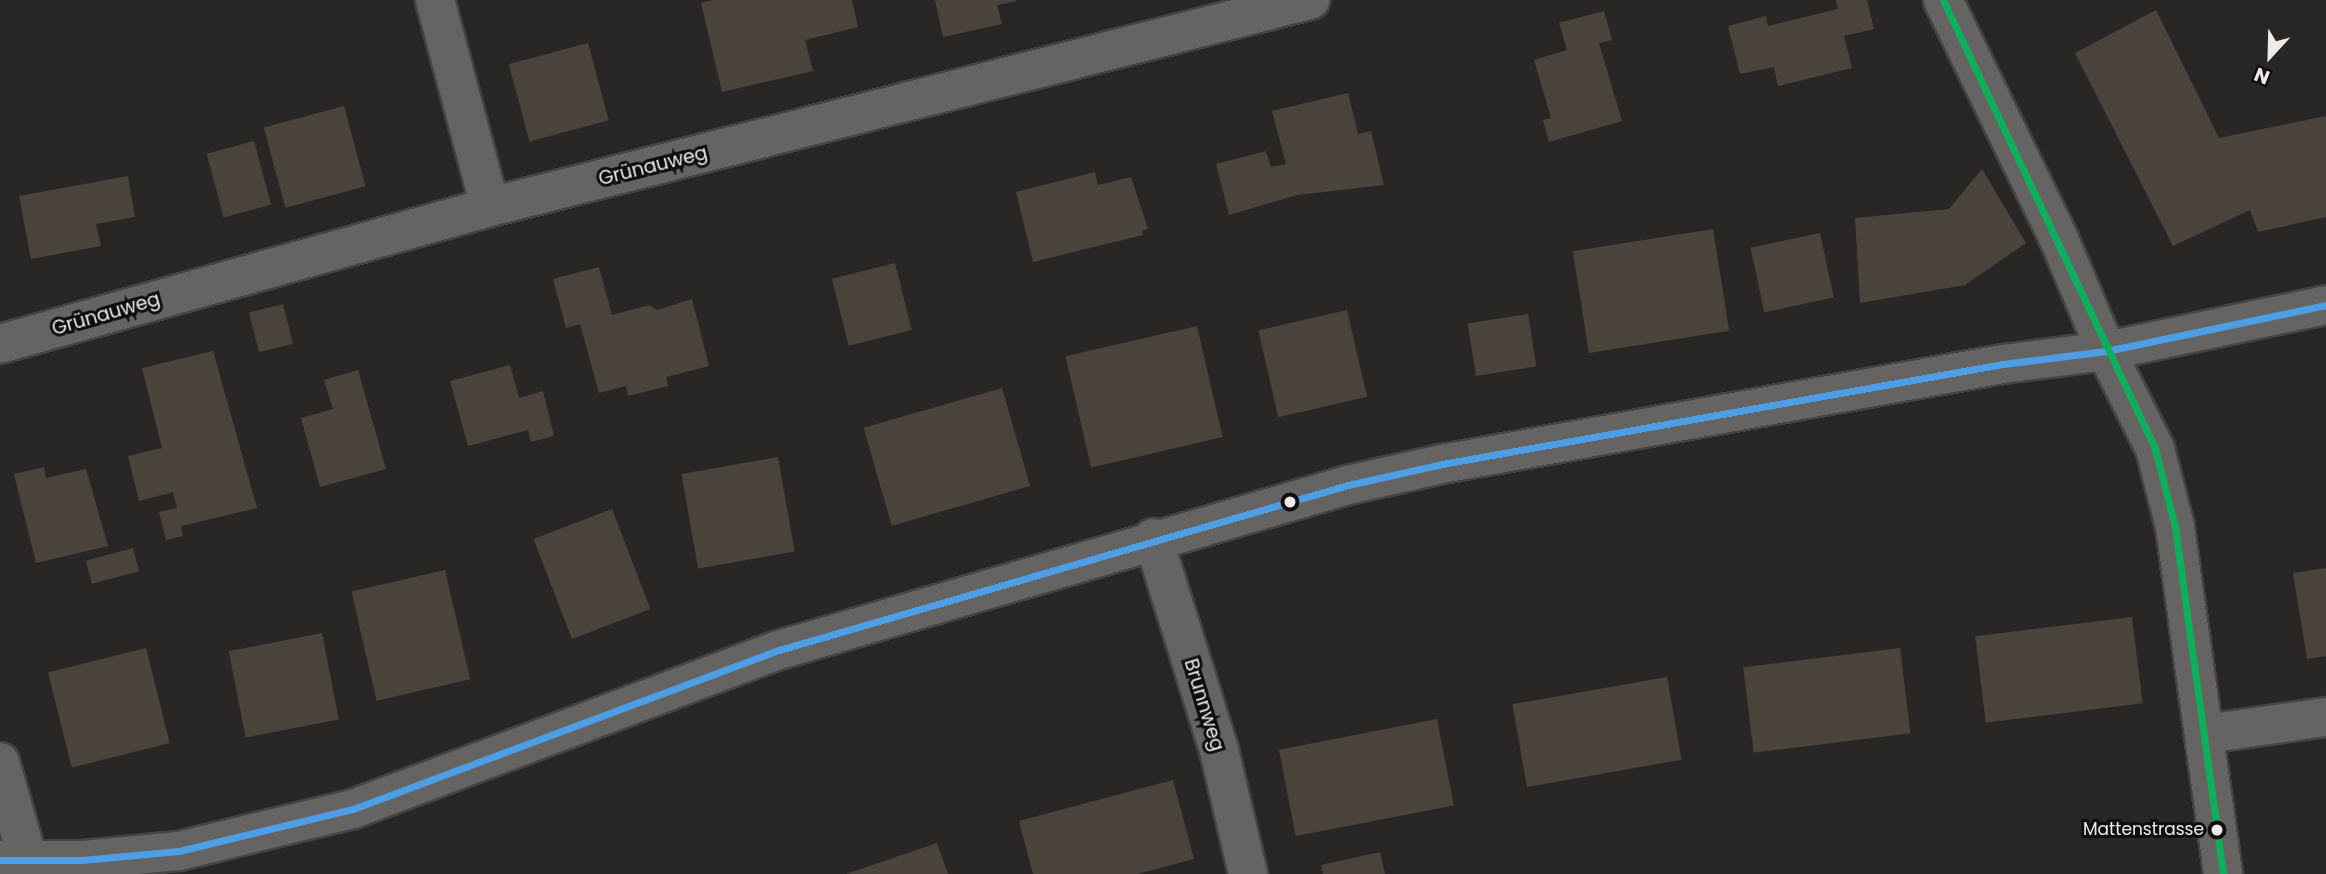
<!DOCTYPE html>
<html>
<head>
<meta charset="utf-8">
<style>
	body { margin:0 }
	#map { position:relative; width:2326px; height:874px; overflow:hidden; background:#292725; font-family:Poppins,sans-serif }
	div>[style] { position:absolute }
	.building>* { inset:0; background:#4b443c; transform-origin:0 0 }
	.roads { filter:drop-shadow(2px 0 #464442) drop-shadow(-2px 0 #464442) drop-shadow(0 2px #464442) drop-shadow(0 -2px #464442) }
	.minor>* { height:38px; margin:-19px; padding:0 19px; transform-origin:19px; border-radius:19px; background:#666463 }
	.tertiary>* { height:38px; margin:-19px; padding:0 19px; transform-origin:19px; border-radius:19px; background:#666463 }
	.bus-1>* { height:7px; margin:-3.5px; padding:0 3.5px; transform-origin:3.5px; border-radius:3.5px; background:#4d9ee5 }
	.bus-2>* { height:7px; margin:-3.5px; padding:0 3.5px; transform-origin:3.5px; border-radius:3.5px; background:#0daf5c }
	.dots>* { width:19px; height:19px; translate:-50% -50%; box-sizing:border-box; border:4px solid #110f0e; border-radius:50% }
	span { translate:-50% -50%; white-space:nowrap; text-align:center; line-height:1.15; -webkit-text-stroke:6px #110f0e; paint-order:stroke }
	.bus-label { font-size:17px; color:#edeae8 }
	.right { translate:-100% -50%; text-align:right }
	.street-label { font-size:19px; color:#edeae8 }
	.north { position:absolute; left:2235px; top:21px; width:70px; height:70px; -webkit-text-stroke:5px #110f0e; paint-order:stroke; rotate:202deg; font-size:19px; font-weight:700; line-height:28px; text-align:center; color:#edeae8 }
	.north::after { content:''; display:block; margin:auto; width:24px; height:32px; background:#edeae8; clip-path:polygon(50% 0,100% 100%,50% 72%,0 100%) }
</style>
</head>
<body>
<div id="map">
	<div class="building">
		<div style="clip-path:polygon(713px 0,852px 0,858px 27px,805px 40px,813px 71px,722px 92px,701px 3px)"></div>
		<div style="clip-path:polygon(935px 0,1016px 0,1016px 1px,997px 5px,1002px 24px,943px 37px)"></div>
		<div style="clip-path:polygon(1836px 0,1867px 0,1874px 29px,1844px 36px,1852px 68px,1778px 86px,1774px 67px,1740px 74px,1728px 26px,1766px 16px,1768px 26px,1838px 9px)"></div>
		<div style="clip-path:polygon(2156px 10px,2219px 138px,2326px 116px,2326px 217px,2258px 232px,2250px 210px,2173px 246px,2075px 53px)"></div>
		<div style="clip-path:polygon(1604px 11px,1612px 40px,1599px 43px,1622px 121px,1549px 142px,1543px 120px,1551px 118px,1534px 60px,1567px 50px,1559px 23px)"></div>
		<div style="left:588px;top:43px;width:80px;height:82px;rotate:75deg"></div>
		<div style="clip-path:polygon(1348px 93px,1358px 134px,1371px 131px,1384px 185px,1297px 195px,1229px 215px,1216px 164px,1266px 151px,1271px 167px,1286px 164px,1272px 111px)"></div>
		<div style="left:344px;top:106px;width:83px;height:83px;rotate:75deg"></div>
		<div style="left:254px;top:141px;width:66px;height:49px;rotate:75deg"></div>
		<div style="clip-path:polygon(1982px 169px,2026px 243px,1965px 285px,1860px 303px,1855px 218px,1949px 209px)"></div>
		<div style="clip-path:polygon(1095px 172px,1098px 185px,1131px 177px,1148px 229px,1142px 231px,1143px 235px,1033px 262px,1016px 192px)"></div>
		<div style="clip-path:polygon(128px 176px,135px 217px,96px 224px,101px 246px,31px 259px,19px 196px)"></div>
		<div style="left:1713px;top:229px;width:103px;height:142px;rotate:81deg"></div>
		<div style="left:1820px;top:233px;width:66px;height:71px;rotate:78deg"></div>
		<div style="left:895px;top:263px;width:69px;height:65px;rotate:76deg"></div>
		<div style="clip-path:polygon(599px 267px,612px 315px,649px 305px,657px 310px,692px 299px,709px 366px,666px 377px,668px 386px,628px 396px,626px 386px,599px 393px,580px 324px,566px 328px,553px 279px)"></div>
		<div style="left:283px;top:304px;width:41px;height:35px;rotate:76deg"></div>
		<div style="left:1347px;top:310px;width:89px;height:91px;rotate:77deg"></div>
		<div style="left:1528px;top:314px;width:53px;height:61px;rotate:81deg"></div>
		<div style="left:1197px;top:326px;width:114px;height:135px;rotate:77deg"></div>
		<div style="clip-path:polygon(213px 351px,257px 508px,181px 526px,183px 536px,166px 540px,159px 512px,177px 508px,173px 492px,139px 501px,128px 456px,162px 448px,142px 368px)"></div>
		<div style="clip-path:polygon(510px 365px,519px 398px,543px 391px,554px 436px,531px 442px,528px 430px,468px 446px,450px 381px)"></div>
		<div style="clip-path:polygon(358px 370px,386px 469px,320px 487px,301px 418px,333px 409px,324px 380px)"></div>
		<div style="left:1002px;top:388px;width:102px;height:144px;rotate:74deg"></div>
		<div style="left:778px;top:457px;width:96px;height:98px;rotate:80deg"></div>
		<div style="clip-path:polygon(44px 467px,46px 478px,86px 469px,108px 546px,36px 563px,14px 474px)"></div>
		<div style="left:612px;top:509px;width:107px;height:84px;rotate:69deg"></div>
		<div style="left:133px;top:548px;width:24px;height:49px;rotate:75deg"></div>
		<div style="clip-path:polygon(2326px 568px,2326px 656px,2307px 659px,2293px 573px)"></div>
		<div style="left:445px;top:570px;width:112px;height:96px;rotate:77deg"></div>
		<div style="left:2132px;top:617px;width:87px;height:158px;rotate:83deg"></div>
		<div style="left:322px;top:633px;width:88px;height:95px;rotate:79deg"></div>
		<div style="left:146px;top:648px;width:98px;height:101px;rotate:76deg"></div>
		<div style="left:1900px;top:648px;width:86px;height:158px;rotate:83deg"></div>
		<div style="left:1667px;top:677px;width:84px;height:157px;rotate:80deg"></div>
		<div style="left:1437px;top:719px;width:88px;height:161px;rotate:79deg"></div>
		<div style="clip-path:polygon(1173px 780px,1194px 859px,1137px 874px,1033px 874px,1019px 821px)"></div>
		<div style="clip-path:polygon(937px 843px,948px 874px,846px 874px)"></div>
		<div style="clip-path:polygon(1380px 852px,1385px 874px,1323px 874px,1321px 865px)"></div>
	</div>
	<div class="roads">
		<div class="minor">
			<div style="left:435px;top:0;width:214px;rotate:75.1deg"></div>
			<div style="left:0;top:344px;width:509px;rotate:-15.62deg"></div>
			<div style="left:490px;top:207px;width:846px;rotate:-14.17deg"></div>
			<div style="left:1153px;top:538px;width:222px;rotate:72.7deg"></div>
			<div style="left:1219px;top:750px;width:127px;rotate:76.8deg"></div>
			<div style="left:2206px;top:734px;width:121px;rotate:-8.1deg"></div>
			<div style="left:0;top:762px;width:116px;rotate:74.1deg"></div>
		</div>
		<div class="tertiary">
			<div style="left:1943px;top:0;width:266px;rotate:64.1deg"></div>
			<div style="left:2059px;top:239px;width:121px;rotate:67.2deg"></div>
			<div style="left:2106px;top:351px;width:110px;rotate:63.4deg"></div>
			<div style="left:2155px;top:449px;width:81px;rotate:75.6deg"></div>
			<div style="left:2175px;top:527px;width:350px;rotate:82.1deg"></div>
			<div style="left:0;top:860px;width:82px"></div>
			<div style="left:82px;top:860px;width:97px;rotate:-5.3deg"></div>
			<div style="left:179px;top:851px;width:179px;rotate:-13.6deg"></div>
			<div style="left:353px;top:809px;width:455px;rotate:-20.5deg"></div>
			<div style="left:779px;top:650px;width:592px;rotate:-16.17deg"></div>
			<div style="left:1348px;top:485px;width:96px;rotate:-12.6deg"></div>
			<div style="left:1442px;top:464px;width:570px;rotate:-10.11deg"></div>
			<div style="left:2003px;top:364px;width:104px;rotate:-7.2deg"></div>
			<div style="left:2106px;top:351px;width:225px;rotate:-11.8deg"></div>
		</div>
	</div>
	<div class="bus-1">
		<div style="left:0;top:860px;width:82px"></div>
		<div style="left:82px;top:860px;width:97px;rotate:-5.3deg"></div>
		<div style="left:179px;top:851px;width:179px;rotate:-13.6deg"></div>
		<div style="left:353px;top:809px;width:455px;rotate:-20.5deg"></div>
		<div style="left:779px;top:650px;width:592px;rotate:-16.17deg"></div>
		<div style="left:1348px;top:485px;width:96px;rotate:-12.6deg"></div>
		<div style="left:1442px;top:464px;width:570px;rotate:-10.11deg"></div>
		<div style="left:2003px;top:364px;width:104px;rotate:-7.2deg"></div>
		<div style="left:2106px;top:351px;width:225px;rotate:-11.8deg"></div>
	</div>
	<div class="bus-2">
		<div style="left:1943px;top:0;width:497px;rotate:64.7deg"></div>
		<div style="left:2155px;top:449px;width:81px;rotate:75.6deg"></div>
		<div style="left:2175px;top:527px;width:350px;rotate:82.1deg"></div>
	</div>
	<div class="dots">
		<div style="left:1290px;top:502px;background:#edeae8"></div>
		<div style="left:2217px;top:830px;background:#edeae8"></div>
	</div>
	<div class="bus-label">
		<span class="right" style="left:2204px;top:830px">Mattenstrasse</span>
	</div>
	<div class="street-label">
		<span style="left:653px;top:166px;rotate:-14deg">Grünauweg</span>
		<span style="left:106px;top:314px;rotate:-16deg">Grünauweg</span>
		<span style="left:1204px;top:705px;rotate:73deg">Brunnweg</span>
	</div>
	<div class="north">N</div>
</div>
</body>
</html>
